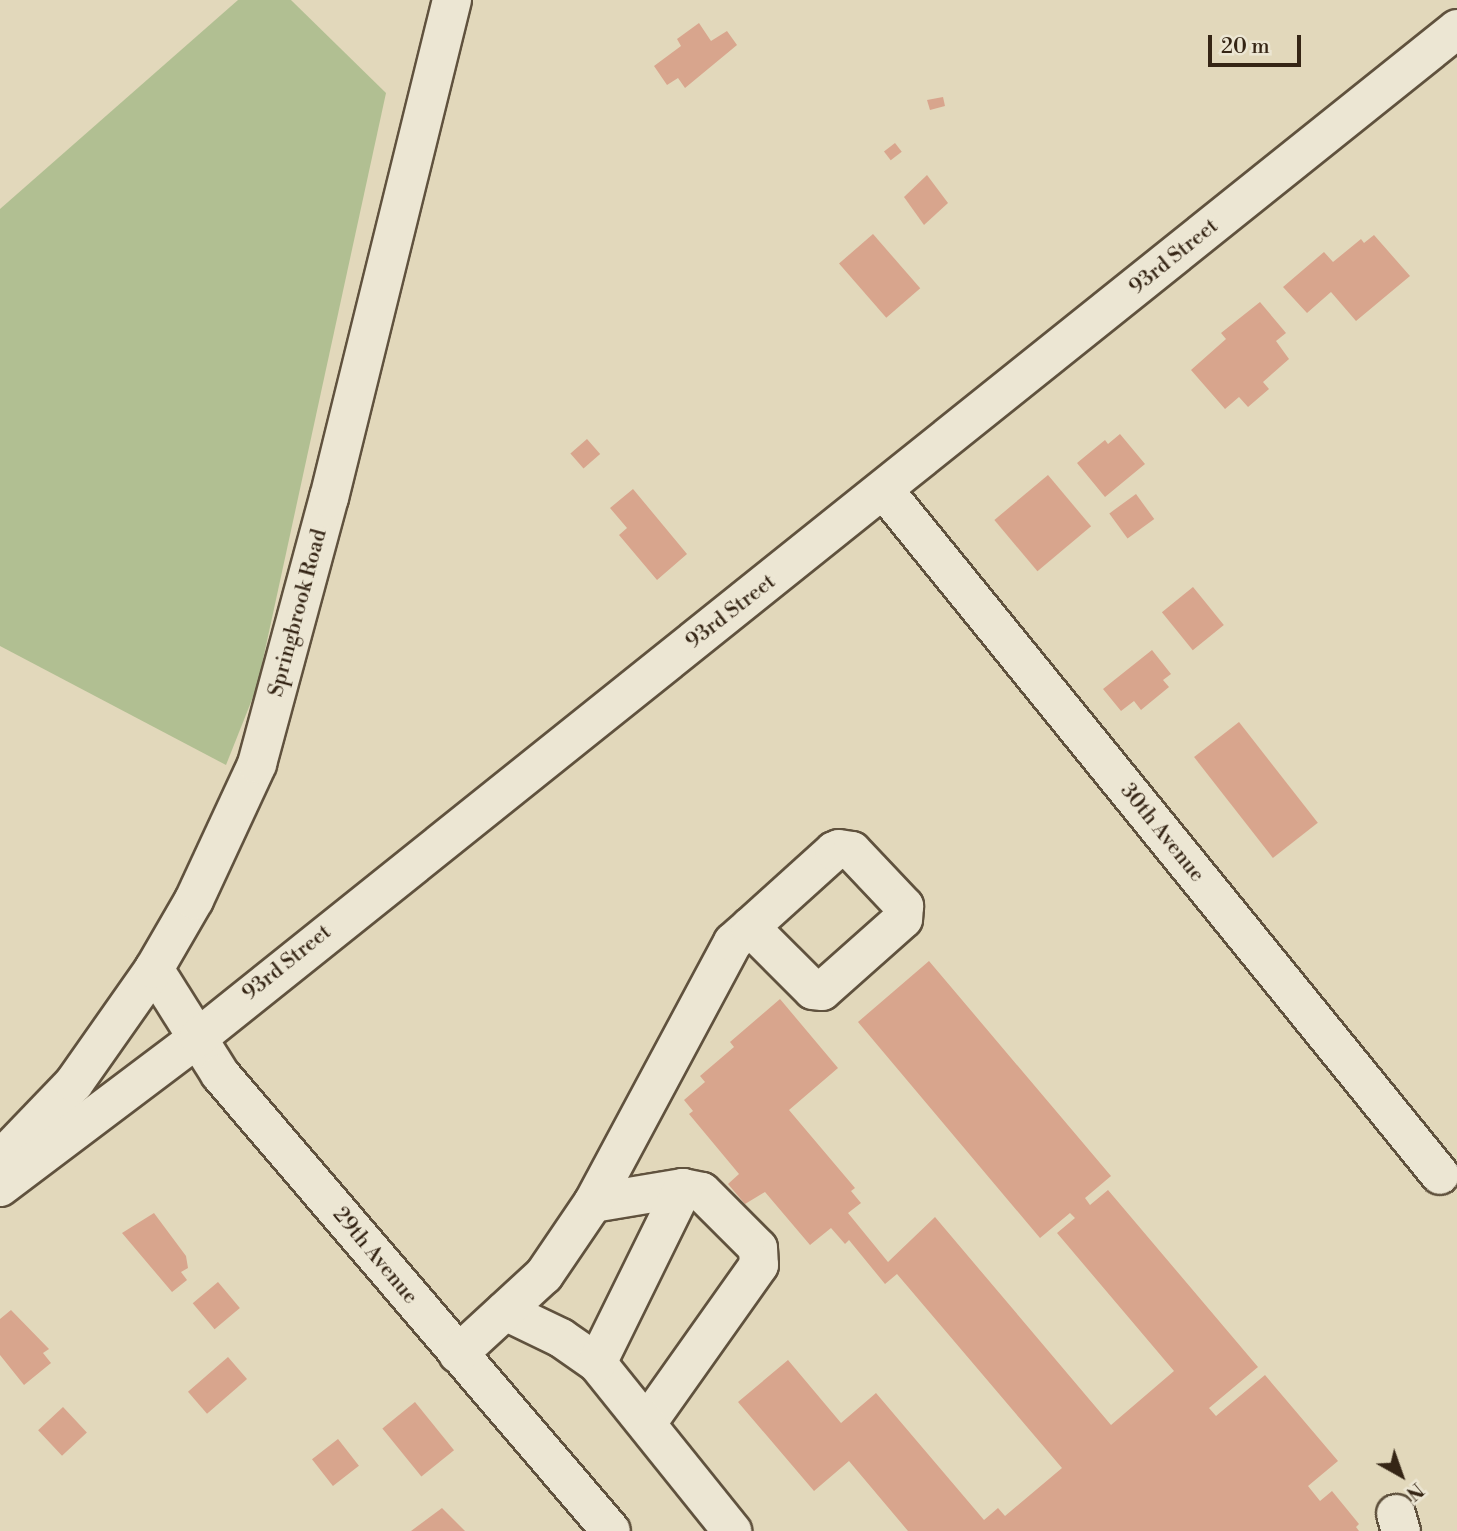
<!DOCTYPE html>
<html>
<head>
<meta charset="utf-8">
<style>
	body { margin:0 }
	#map { position:relative; width:1457px; height:1531px; overflow:hidden; background:#e2d8bb; font-family:"Libre Bodoni",serif }
	div>[style] { position:absolute }
	.green>* { inset:0; background:#b1bf92 }
	.building>* { inset:0; background:#d8a58d; transform-origin:0 0 }
	.roads { filter:drop-shadow(2px 0 #60523e) drop-shadow(-2px 0 #60523e) drop-shadow(0 2px #60523e) drop-shadow(0 -2px #60523e) }
	.minor>* { height:38px; margin:-19px; padding:0 19px; transform-origin:19px; border-radius:19px; background:#ece6d3 }
	span { translate:-50% -50%; white-space:nowrap; text-align:center; line-height:1.15; -webkit-text-stroke:7px #ece6d3; paint-order:stroke }
	.street-label { font-size:21px; color:#352515 }
	.north { position:absolute; left:1366px; top:1440px; width:70px; height:70px; -webkit-text-stroke:5px #ece6d3; paint-order:stroke; rotate:140deg; font-size:19px; font-weight:700; line-height:28px; text-align:center; color:#352515 }
	.north::after { content:''; display:block; margin:auto; width:24px; height:32px; background:#352515; clip-path:polygon(50% 0,100% 100%,50% 72%,0 100%) }
	.scale { position:absolute; left:1208px; top:35px; width:93px; height:32px; box-sizing:border-box; border:4px solid #352515; border-top:0; padding-left:9px; font-size:21px; line-height:24px; white-space:nowrap; color:#352515; -webkit-text-stroke:5px #ece6d3; paint-order:stroke }
</style>
</head>
<body>
<div id="map">
	<div class="green">
		<div style="clip-path:polygon(238px 0,291px 0,386px 93px,257px 687px,226px 765px,0 646px,0 209px)"></div>
	</div>
	<div class="building">
		<div style="clip-path:polygon(699px 23px,711px 41px,727px 31px,737px 45px,685px 88px,678px 78px,667px 85px,654px 66px,681px 46px,677px 39px)"></div>
		<div style="clip-path:polygon(943px 97px,945px 106px,930px 110px,927px 100px)"></div>
		<div style="left:895px;top:143px;width:11px;height:14px;rotate:52deg"></div>
		<div style="clip-path:polygon(927px 175px,948px 203px,924px 225px,904px 197px)"></div>
		<div style="left:873px;top:234px;width:72px;height:45px;rotate:49deg"></div>
		<div style="clip-path:polygon(1374px 235px,1410px 276px,1356px 321px,1331px 292px,1307px 313px,1283px 287px,1324px 252px,1333px 262px,1361px 239px,1364px 243px)"></div>
		<div style="clip-path:polygon(1260px 302px,1286px 333px,1276px 341px,1289px 359px,1263px 382px,1269px 389px,1248px 407px,1239px 397px,1225px 409px,1191px 370px,1226px 339px,1221px 333px)"></div>
		<div style="clip-path:polygon(1120px 434px,1145px 464px,1105px 497px,1077px 463px,1105px 440px,1108px 444px)"></div>
		<div style="left:587px;top:439px;width:20px;height:22px;rotate:49deg"></div>
		<div style="left:1048px;top:475px;width:67px;height:70px;rotate:50deg"></div>
		<div style="clip-path:polygon(633px 489px,687px 554px,657px 580px,619px 535px,627px 528px,610px 508px)"></div>
		<div style="left:1136px;top:494px;width:31px;height:33px;rotate:54deg"></div>
		<div style="left:1193px;top:587px;width:49px;height:40px;rotate:51deg"></div>
		<div style="clip-path:polygon(1152px 650px,1171px 674px,1163px 680px,1169px 687px,1141px 710px,1134px 701px,1121px 711px,1103px 689px)"></div>
		<div style="left:1239px;top:722px;width:128px;height:57px;rotate:52deg"></div>
		<div style="clip-path:polygon(929px 961px,1111px 1176px,1085px 1198px,1090px 1205px,1108px 1190px,1258px 1367px,1209px 1408px,1216px 1416px,1265px 1375px,1338px 1461px,1308px 1486px,1320px 1501px,1332px 1491px,1359px 1524px,1356px 1527px,1359px 1531px,908px 1531px,849px 1461px,814px 1491px,738px 1402px,788px 1360px,841px 1423px,876px 1393px,984px 1520px,998px 1508px,1005px 1516px,1062px 1468px,897px 1274px,885px 1284px,849px 1240px,845px 1244px,831px 1228px,810px 1245px,765px 1192px,745px 1204px,728px 1184px,739px 1174px,689px 1114px,693px 1111px,684px 1100px,705px 1082px,700px 1076px,734px 1047px,730px 1042px,780px 999px,838px 1068px,789px 1110px,855px 1188px,851px 1191px,861px 1203px,848px 1213px,888px 1262px,935px 1217px,1111px 1425px,1174px 1371px,1057px 1233px,1075px 1218px,1070px 1213px,1040px 1238px,858px 1022px)"></div>
		<div style="clip-path:polygon(154px 1213px,186px 1256px,188px 1268px,181px 1272px,187px 1280px,172px 1292px,122px 1233px)"></div>
		<div style="left:218px;top:1282px;width:34px;height:33px;rotate:50deg"></div>
		<div style="clip-path:polygon(11px 1310px,49px 1349px,43px 1353px,51px 1363px,24px 1385px,0 1355px,0 1319px)"></div>
		<div style="left:228px;top:1357px;width:29px;height:53px;rotate:49deg"></div>
		<div style="left:415px;top:1402px;width:62px;height:42px;rotate:51deg"></div>
		<div style="left:63px;top:1407px;width:35px;height:34px;rotate:47deg"></div>
		<div style="left:338px;top:1439px;width:34px;height:33px;rotate:52deg"></div>
		<div style="clip-path:polygon(442px 1508px,465px 1531px,411px 1531px)"></div>
	</div>
	<div class="roads">
		<div class="minor">
			<div style="left:884px;top:490px;width:882px;rotate:50.93deg"></div>
			<div style="left:154px;top:969px;width:124px;rotate:57.8deg"></div>
			<div style="left:220px;top:1074px;width:601px;rotate:49.45deg"></div>
			<div style="left:0;top:1160px;width:107px;rotate:-46.1deg"></div>
			<div style="left:74px;top:1083px;width:139px;rotate:-54.9deg"></div>
			<div style="left:154px;top:969px;width:80px;rotate:-59.9deg"></div>
			<div style="left:194px;top:900px;width:150px;rotate:-65.1deg"></div>
			<div style="left:257px;top:764px;width:276px;rotate:-74.9deg"></div>
			<div style="left:329px;top:498px;width:513px;rotate:-76.13deg"></div>
			<div style="left:0;top:1187px;width:249px;rotate:-37deg"></div>
			<div style="left:199px;top:1037px;width:1612px;rotate:-38.7deg"></div>
			<div style="left:593px;top:1203px;width:91px;rotate:-9.5deg"></div>
			<div style="left:683px;top:1188px;width:19px;rotate:12deg"></div>
			<div style="left:702px;top:1192px;width:79px;rotate:45deg"></div>
			<div style="left:758px;top:1248px;width:17px;rotate:87deg"></div>
			<div style="left:759px;top:1265px;width:194px;rotate:125.3deg"></div>
			<div style="left:505px;top:1311px;width:62px;rotate:25.7deg"></div>
			<div style="left:561px;top:1338px;width:44px;rotate:34.8deg"></div>
			<div style="left:597px;top:1363px;width:216px;rotate:51.2deg"></div>
			<div style="left:458px;top:1354px;width:117px;rotate:-42.6deg"></div>
			<div style="left:544px;top:1275px;width:87px;rotate:-55.8deg"></div>
			<div style="left:593px;top:1203px;width:296px;rotate:-61.8deg"></div>
			<div style="left:733px;top:942px;width:23px;rotate:-41deg"></div>
			<div style="left:750px;top:927px;width:113px;rotate:-42.1deg"></div>
			<div style="left:834px;top:851px;width:5px;rotate:-22deg"></div>
			<div style="left:839px;top:849px;width:13px;rotate:9deg"></div>
			<div style="left:852px;top:851px;width:76px;rotate:46.6deg"></div>
			<div style="left:904px;top:906px;width:13px;rotate:94deg"></div>
			<div style="left:903px;top:919px;width:108px;rotate:138.4deg"></div>
			<div style="left:822px;top:991px;width:9px;rotate:-174deg"></div>
			<div style="left:813px;top:990px;width:89px;rotate:-135deg"></div>
			<div style="left:597px;top:1363px;width:195px;rotate:-63.8deg"></div>
			<div style="left:1396px;top:1514px;width:18px;rotate:74deg"></div>
		</div>
	</div>
	<div class="street-label">
		<span style="left:1174px;top:257px;rotate:-39deg">93rd Street</span>
		<span style="left:731px;top:612px;rotate:-38deg">93rd Street</span>
		<span style="left:298px;top:613px;rotate:-75deg">Springbrook Road</span>
		<span style="left:1162px;top:833px;rotate:51deg">30th Avenue</span>
		<span style="left:287px;top:963px;rotate:-39deg">93rd Street</span>
		<span style="left:375px;top:1256px;rotate:50deg">29th Avenue</span>
	</div>
	<div class="north">N</div>
	<div class="scale">20 m</div>
</div>
</body>
</html>
